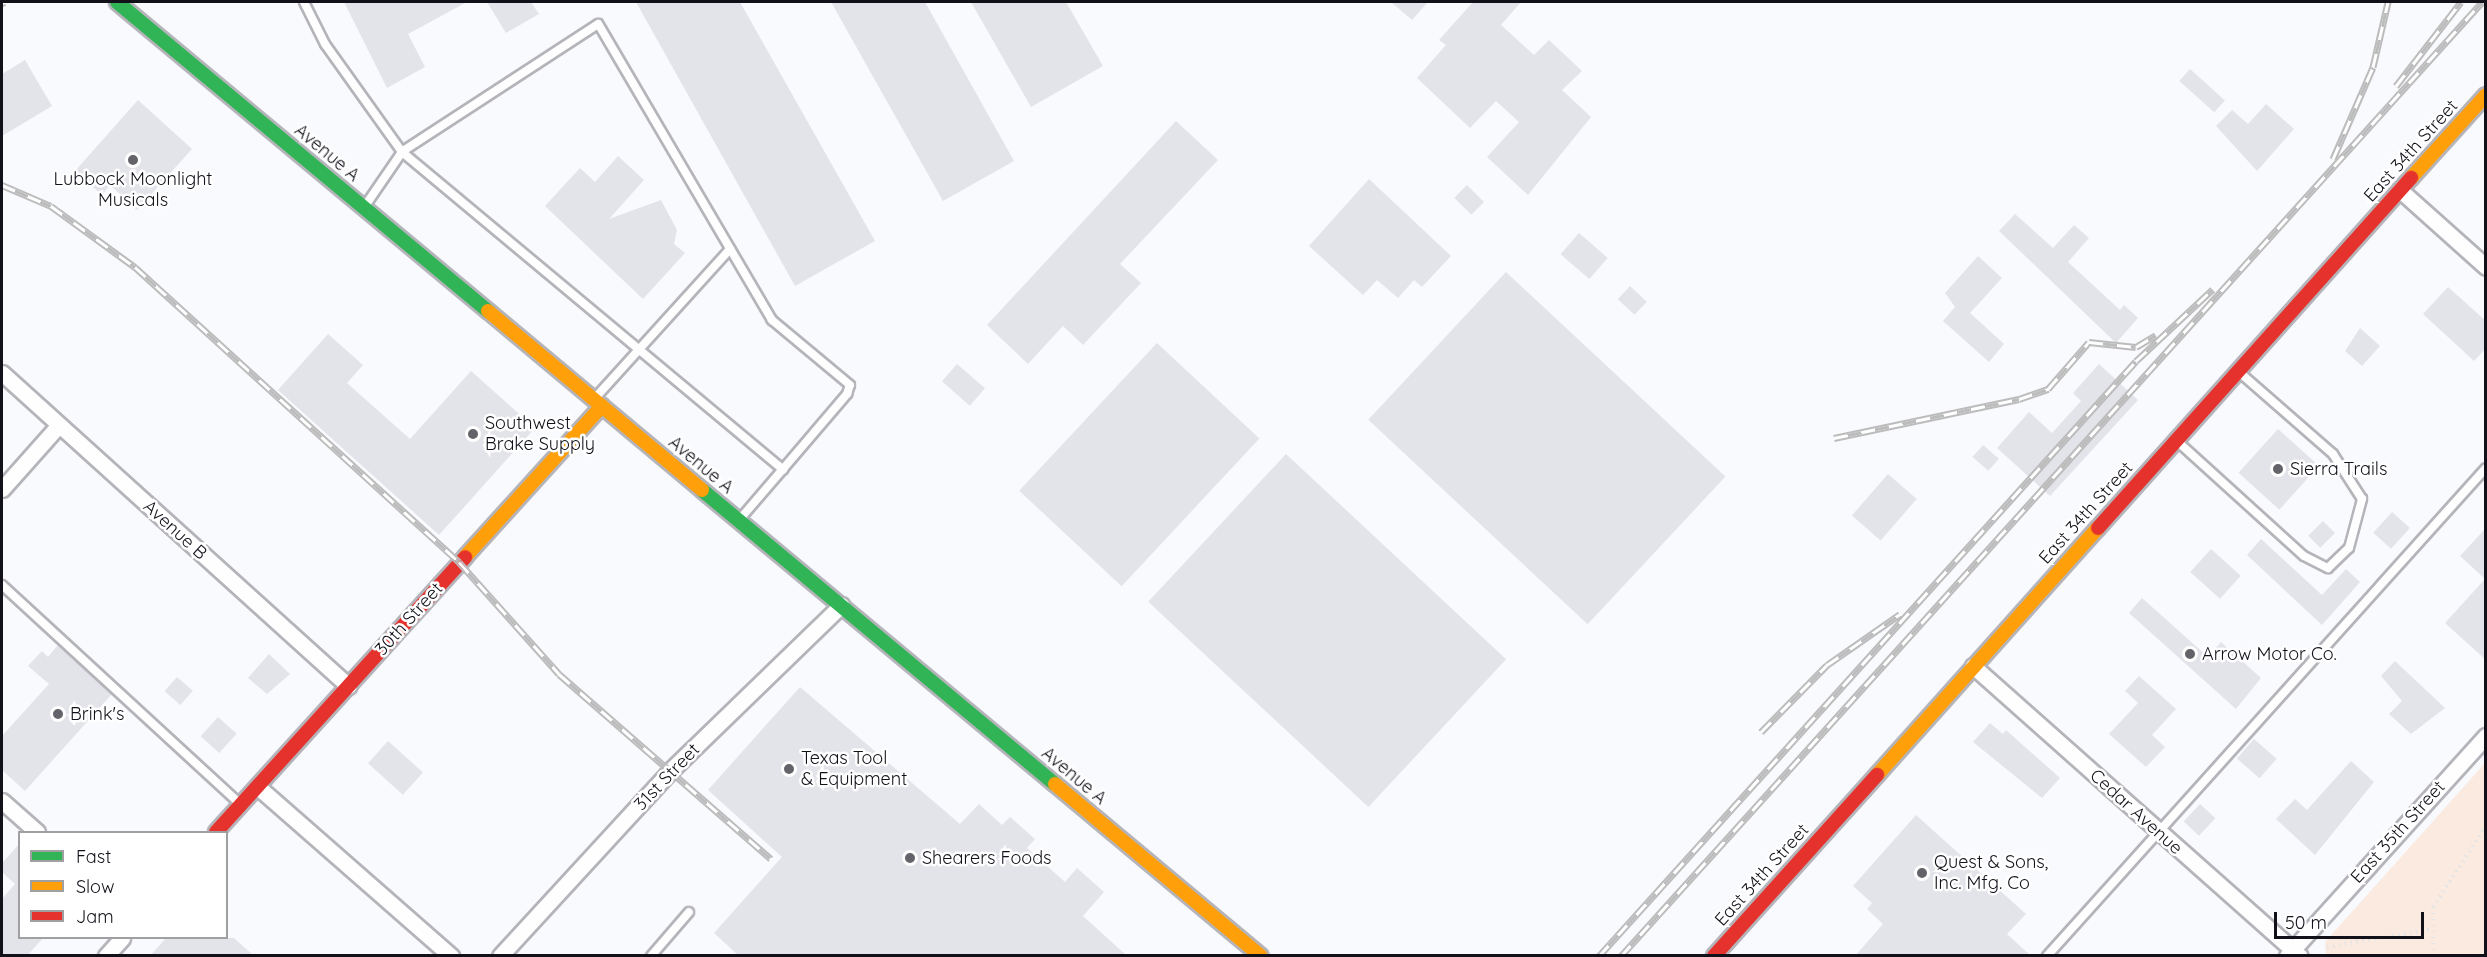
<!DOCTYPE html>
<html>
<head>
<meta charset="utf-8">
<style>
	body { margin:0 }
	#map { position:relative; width:2487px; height:957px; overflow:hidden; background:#f9fafd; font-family:Quicksand,sans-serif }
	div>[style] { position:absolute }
	.green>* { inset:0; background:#faeae0 }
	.building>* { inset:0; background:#e3e3ea; transform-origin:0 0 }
	.path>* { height:4px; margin-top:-2px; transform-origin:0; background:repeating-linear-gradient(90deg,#e4e4e4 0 1.5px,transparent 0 6px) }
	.roads { filter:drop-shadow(2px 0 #b4b4ba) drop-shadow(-2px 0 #b4b4ba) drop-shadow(0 2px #b4b4ba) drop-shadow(0 -2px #b4b4ba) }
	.lane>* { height:8px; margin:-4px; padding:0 4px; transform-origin:4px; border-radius:4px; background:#fefeff }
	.street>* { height:15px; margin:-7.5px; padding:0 7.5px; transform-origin:7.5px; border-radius:7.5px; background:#fefeff }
	.fast>* { height:14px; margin:-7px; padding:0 7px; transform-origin:7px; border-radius:7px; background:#30b455 }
	.slow>* { height:14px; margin:-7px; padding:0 7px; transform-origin:7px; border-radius:7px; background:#ff9f0a }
	.jam>* { height:14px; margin:-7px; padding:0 7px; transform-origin:7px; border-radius:7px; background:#e5322d }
	.rail>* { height:7px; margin-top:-3.5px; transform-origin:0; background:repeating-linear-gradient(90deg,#fff 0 14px,#bcbcbd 0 28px); box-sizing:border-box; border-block:2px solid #bcbcbd }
	.dots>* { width:16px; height:16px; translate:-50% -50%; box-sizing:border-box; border:3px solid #fff; border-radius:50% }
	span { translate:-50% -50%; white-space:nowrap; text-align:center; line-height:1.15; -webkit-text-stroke:5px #fff; paint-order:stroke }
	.street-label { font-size:18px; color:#12111a }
	.poi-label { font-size:18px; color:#12111a }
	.left { translate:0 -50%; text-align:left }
	.frame { position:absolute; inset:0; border:3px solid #12111a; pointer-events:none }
	.legend { position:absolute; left:18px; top:831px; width:210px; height:108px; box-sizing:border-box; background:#fff; border:2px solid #a0a0a3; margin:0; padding:8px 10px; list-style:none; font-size:18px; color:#12111a }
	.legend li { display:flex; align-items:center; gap:12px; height:30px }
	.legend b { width:30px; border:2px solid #a0a0a3 }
	.scale { position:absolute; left:2274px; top:912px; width:150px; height:27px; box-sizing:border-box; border:3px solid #12111a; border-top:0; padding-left:8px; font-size:18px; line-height:21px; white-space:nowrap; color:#12111a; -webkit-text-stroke:4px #fff; paint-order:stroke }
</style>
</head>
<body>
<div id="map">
	<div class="green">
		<div style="clip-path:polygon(2485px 763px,2485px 955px,2326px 955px,2325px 942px)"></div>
	</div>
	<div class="building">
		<div style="clip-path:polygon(344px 2px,467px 2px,408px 34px,425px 67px,387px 88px)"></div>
		<div style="clip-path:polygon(487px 2px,531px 2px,539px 14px,506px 33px)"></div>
		<div style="clip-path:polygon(636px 2px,740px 2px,875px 241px,795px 286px)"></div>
		<div style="clip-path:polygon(831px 2px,925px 2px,1014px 161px,943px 201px)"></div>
		<div style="clip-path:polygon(971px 2px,1066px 2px,1103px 66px,1031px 107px)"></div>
		<div style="clip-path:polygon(1391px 2px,1428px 2px,1412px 20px)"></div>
		<div style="clip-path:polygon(1473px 2px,1521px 2px,1501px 25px,1534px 55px,1549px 40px,1582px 71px,1562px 90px,1591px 117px,1528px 195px,1487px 157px,1519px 122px,1496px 101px,1470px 128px,1417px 78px,1446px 45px,1439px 40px)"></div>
		<div style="clip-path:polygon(25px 60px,52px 106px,2px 136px,2px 74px)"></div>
		<div style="left:2190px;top:69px;width:47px;height:16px;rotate:42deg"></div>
		<div style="clip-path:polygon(138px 100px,192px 149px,137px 210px,110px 185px,102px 195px,75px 171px)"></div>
		<div style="clip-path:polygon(2266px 104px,2294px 129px,2257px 171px,2216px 126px,2232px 110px,2248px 124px)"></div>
		<div style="clip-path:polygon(1176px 121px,1218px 160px,1120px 264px,1141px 283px,1083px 345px,1063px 326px,1028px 364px,987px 325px)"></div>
		<div style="clip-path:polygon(618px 156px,644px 180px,609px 219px,661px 200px,677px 230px,674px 244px,685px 253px,643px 299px,545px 206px,580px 168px,595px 182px)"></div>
		<div style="clip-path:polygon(1369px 179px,1451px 256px,1422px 287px,1414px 280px,1398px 298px,1377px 280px,1363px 295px,1309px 246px)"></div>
		<div style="left:1467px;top:185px;width:24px;height:18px;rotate:45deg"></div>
		<div style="clip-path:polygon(2015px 214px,2053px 248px,2074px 225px,2089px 238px,2068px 262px,2120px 310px,2124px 305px,2138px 318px,2116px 343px,1999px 231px)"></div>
		<div style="left:1579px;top:233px;width:38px;height:28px;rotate:41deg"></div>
		<div style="clip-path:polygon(1978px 256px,2002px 278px,1970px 313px,2004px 344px,1989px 362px,1943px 321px,1955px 307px,1945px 293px)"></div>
		<div style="left:1506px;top:272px;width:300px;height:202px;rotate:43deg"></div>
		<div style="left:1630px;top:286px;width:23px;height:18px;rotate:43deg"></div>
		<div style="clip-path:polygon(2448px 287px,2486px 321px,2486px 348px,2474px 361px,2423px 314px)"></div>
		<div style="clip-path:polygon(2360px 328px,2380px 346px,2362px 366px,2345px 351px)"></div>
		<div style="clip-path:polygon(328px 334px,363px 365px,347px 383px,410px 439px,471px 371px,535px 428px,439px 535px,278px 390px)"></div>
		<div style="left:1157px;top:343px;width:140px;height:202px;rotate:43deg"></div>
		<div style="left:957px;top:364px;width:37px;height:23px;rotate:41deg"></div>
		<div style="clip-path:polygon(2099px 364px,2138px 400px,2050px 496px,1997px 448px,2029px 412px,2052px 433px,2081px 401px,2073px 393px)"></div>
		<div style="left:2278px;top:429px;width:55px;height:59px;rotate:42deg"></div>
		<div style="left:1983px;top:445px;width:21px;height:16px;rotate:41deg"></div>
		<div style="left:1286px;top:454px;width:301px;height:202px;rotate:43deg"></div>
		<div style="left:1888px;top:474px;width:38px;height:55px;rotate:41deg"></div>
		<div style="left:2392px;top:512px;width:24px;height:28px;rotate:42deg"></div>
		<div style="left:2323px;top:521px;width:17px;height:21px;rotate:45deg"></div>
		<div style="clip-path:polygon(2486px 528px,2486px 660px,2445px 623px,2485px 579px,2460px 556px)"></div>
		<div style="clip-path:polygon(2261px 539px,2322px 595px,2346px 569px,2360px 582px,2322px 625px,2247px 555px)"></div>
		<div style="left:2211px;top:549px;width:40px;height:31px;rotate:42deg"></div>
		<div style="clip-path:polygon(2142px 598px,2208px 657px,2221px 642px,2261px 678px,2236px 709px,2129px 613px)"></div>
		<div style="clip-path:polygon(58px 645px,112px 694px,25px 791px,2px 770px,2px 736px,49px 684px,28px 666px,42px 651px,48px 657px)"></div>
		<div style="clip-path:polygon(269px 654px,290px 674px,267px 694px,248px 678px)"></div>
		<div style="clip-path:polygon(2395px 661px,2445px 708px,2411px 734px,2389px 714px,2402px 701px,2381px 676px)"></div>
		<div style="clip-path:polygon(2139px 676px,2176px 709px,2152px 735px,2165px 747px,2146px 767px,2109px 734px,2138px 703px,2125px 691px)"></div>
		<div style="left:177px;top:677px;width:21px;height:19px;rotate:41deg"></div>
		<div style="clip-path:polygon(800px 687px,960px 824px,979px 804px,1002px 825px,1010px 817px,1035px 839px,1027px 848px,1065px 882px,1077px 868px,1104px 892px,1083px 916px,1127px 956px,739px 956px,714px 933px,782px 857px,708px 790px)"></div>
		<div style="left:218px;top:717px;width:25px;height:26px;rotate:42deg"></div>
		<div style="clip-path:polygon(1990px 723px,2003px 734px,2006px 730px,2060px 778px,2042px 798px,1973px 742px)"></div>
		<div style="left:2254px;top:739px;width:30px;height:26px;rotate:41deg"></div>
		<div style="left:388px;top:741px;width:47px;height:30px;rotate:42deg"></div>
		<div style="clip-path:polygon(2351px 761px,2374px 782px,2315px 855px,2276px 819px,2295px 799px,2307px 810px)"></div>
		<div style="left:2200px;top:804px;width:21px;height:24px;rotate:43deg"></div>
		<div style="clip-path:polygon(1916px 815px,2026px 914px,2007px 934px,2031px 956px,1855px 956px,1883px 924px,1867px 909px,1872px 903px,1853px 886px)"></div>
		<div style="clip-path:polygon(20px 843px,20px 938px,43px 938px,27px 956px,2px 956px,2px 899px,15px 884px,2px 872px,2px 863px)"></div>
		<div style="clip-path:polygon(166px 938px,234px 938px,254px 956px,150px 956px)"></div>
	</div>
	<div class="path">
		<div style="left:2327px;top:947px;width:107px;rotate:-9.7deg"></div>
		<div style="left:2433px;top:956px;width:49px;rotate:-90deg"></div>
		<div style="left:2433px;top:907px;width:97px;rotate:-56.8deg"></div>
	</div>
	<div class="roads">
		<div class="lane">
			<div style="left:304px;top:2px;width:47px;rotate:63.4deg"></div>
			<div style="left:325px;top:44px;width:133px;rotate:54.5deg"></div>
			<div style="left:402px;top:152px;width:65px;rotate:124.4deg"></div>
			<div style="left:595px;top:398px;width:201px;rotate:-47.8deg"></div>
			<div style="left:2177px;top:441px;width:171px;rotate:42.2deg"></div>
			<div style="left:2304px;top:556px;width:27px;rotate:27deg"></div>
			<div style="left:2328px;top:568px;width:29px;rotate:-44deg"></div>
			<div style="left:2349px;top:548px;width:51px;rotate:-75.1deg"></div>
			<div style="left:2362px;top:499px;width:54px;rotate:-122.8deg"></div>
			<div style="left:2333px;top:454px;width:125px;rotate:-138.9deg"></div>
			<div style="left:740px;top:519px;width:66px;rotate:-49.3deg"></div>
			<div style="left:783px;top:469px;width:99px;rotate:-49.5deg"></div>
			<div style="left:847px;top:394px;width:9px;rotate:-72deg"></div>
			<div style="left:850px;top:385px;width:102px;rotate:-140.2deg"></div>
			<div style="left:772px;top:320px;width:343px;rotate:-120.4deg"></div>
			<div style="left:598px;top:24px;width:234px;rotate:146.9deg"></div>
			<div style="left:402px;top:152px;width:496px;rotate:39.8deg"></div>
			<div style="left:2px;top:585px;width:322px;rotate:42.6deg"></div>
			<div style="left:651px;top:956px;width:58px;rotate:-49.2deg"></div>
			<div style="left:2047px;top:956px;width:656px;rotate:-48.03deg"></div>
		</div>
		<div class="street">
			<div style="left:2400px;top:190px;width:115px;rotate:41.8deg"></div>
			<div style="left:2px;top:373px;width:467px;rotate:42.1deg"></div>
			<div style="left:2px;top:489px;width:84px;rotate:-48.4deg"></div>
			<div style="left:1973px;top:666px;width:437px;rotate:41.6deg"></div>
			<div style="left:258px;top:787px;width:257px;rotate:41.2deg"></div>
			<div style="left:2px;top:801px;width:47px;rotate:41.5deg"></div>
			<div style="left:106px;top:956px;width:24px;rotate:-48deg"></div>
			<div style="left:500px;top:956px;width:253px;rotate:-47.4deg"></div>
			<div style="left:671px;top:770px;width:237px;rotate:-44.1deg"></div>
			<div style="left:2287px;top:956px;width:297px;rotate:-47.9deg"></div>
		</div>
		<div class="fast">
			<div style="left:117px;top:2px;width:483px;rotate:39.8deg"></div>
			<div style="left:702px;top:490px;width:459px;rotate:39.8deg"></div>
		</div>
		<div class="slow">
			<div style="left:2411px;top:178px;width:112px;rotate:-47.9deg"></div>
			<div style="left:488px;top:311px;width:279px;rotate:39.9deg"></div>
			<div style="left:465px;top:557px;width:204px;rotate:-47.8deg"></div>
			<div style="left:1877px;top:775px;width:331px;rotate:-48.2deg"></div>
			<div style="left:1055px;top:784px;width:268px;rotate:39.9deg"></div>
		</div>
		<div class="jam">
			<div style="left:2098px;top:528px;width:470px;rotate:-48.2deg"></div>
			<div style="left:216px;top:832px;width:371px;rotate:-47.8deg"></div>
			<div style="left:1714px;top:956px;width:244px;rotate:-48deg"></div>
		</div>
	</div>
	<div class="rail">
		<div style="left:2px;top:3px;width:3px;rotate:-18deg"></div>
		<div style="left:2396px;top:86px;width:106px;rotate:-52.3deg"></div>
		<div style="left:2333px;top:159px;width:100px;rotate:-66.5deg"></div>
		<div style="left:2373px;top:67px;width:67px;rotate:-77deg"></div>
		<div style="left:2px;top:185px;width:53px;rotate:23.2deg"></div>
		<div style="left:51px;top:206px;width:104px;rotate:36deg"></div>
		<div style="left:135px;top:267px;width:438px;rotate:42.3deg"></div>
		<div style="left:459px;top:562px;width:150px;rotate:48.2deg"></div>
		<div style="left:559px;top:674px;width:281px;rotate:41.1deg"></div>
		<div style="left:1834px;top:438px;width:189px;rotate:-11.9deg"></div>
		<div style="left:2019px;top:399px;width:31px;rotate:-19deg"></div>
		<div style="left:2048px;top:389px;width:62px;rotate:-48.9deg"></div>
		<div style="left:2089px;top:342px;width:47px;rotate:6.1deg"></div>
		<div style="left:2136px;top:347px;width:23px;rotate:-31deg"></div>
		<div style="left:1761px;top:732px;width:94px;rotate:-45.4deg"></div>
		<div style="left:1827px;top:665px;width:89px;rotate:-34.9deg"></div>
		<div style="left:1599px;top:956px;width:801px;rotate:-47.93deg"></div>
		<div style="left:2136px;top:361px;width:105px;rotate:-43.1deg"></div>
		<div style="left:1621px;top:956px;width:1285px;rotate:-47.93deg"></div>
	</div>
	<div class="dots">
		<div style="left:133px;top:160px;background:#636369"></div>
		<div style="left:473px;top:434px;background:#636369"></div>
		<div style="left:2278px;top:469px;background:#636369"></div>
		<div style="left:2190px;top:654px;background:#636369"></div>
		<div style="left:58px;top:714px;background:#636369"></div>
		<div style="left:789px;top:769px;background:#636369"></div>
		<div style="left:910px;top:858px;background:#636369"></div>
		<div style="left:1922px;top:873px;background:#636369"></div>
	</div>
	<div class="street-label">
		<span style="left:2411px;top:151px;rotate:-48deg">East 34th Street</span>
		<span style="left:327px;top:153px;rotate:40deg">Avenue A</span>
		<span style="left:701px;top:465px;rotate:40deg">Avenue A</span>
		<span style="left:2086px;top:513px;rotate:-48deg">East 34th Street</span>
		<span style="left:175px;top:530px;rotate:42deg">Avenue B</span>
		<span style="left:409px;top:619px;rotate:-48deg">30th Street</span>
		<span style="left:1074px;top:776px;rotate:40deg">Avenue A</span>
		<span style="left:667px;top:777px;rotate:-46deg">31st Street</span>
		<span style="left:2136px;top:812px;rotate:42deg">Cedar Avenue</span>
		<span style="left:2398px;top:832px;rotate:-48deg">East 35th Street</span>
		<span style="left:1762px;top:875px;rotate:-48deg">East 34th Street</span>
	</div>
	<div class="poi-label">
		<span style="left:133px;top:190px">Lubbock Moonlight<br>Musicals</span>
		<span class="left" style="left:485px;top:434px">Southwest<br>Brake Supply</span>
		<span class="left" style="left:2290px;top:469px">Sierra Trails</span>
		<span class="left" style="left:2202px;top:654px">Arrow Motor Co.</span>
		<span class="left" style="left:70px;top:714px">Brink's</span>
		<span class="left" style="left:801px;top:769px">Texas Tool<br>&amp; Equipment</span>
		<span class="left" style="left:922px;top:858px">Shearers Foods</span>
		<span class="left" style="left:1934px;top:873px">Quest &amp; Sons,<br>Inc. Mfg. Co</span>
	</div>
	<div class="frame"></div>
	<ul class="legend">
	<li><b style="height:8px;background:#30b455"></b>Fast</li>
	<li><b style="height:8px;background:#ff9f0a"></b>Slow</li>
	<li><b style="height:8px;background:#e5322d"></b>Jam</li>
	</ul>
	<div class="scale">50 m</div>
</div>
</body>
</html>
